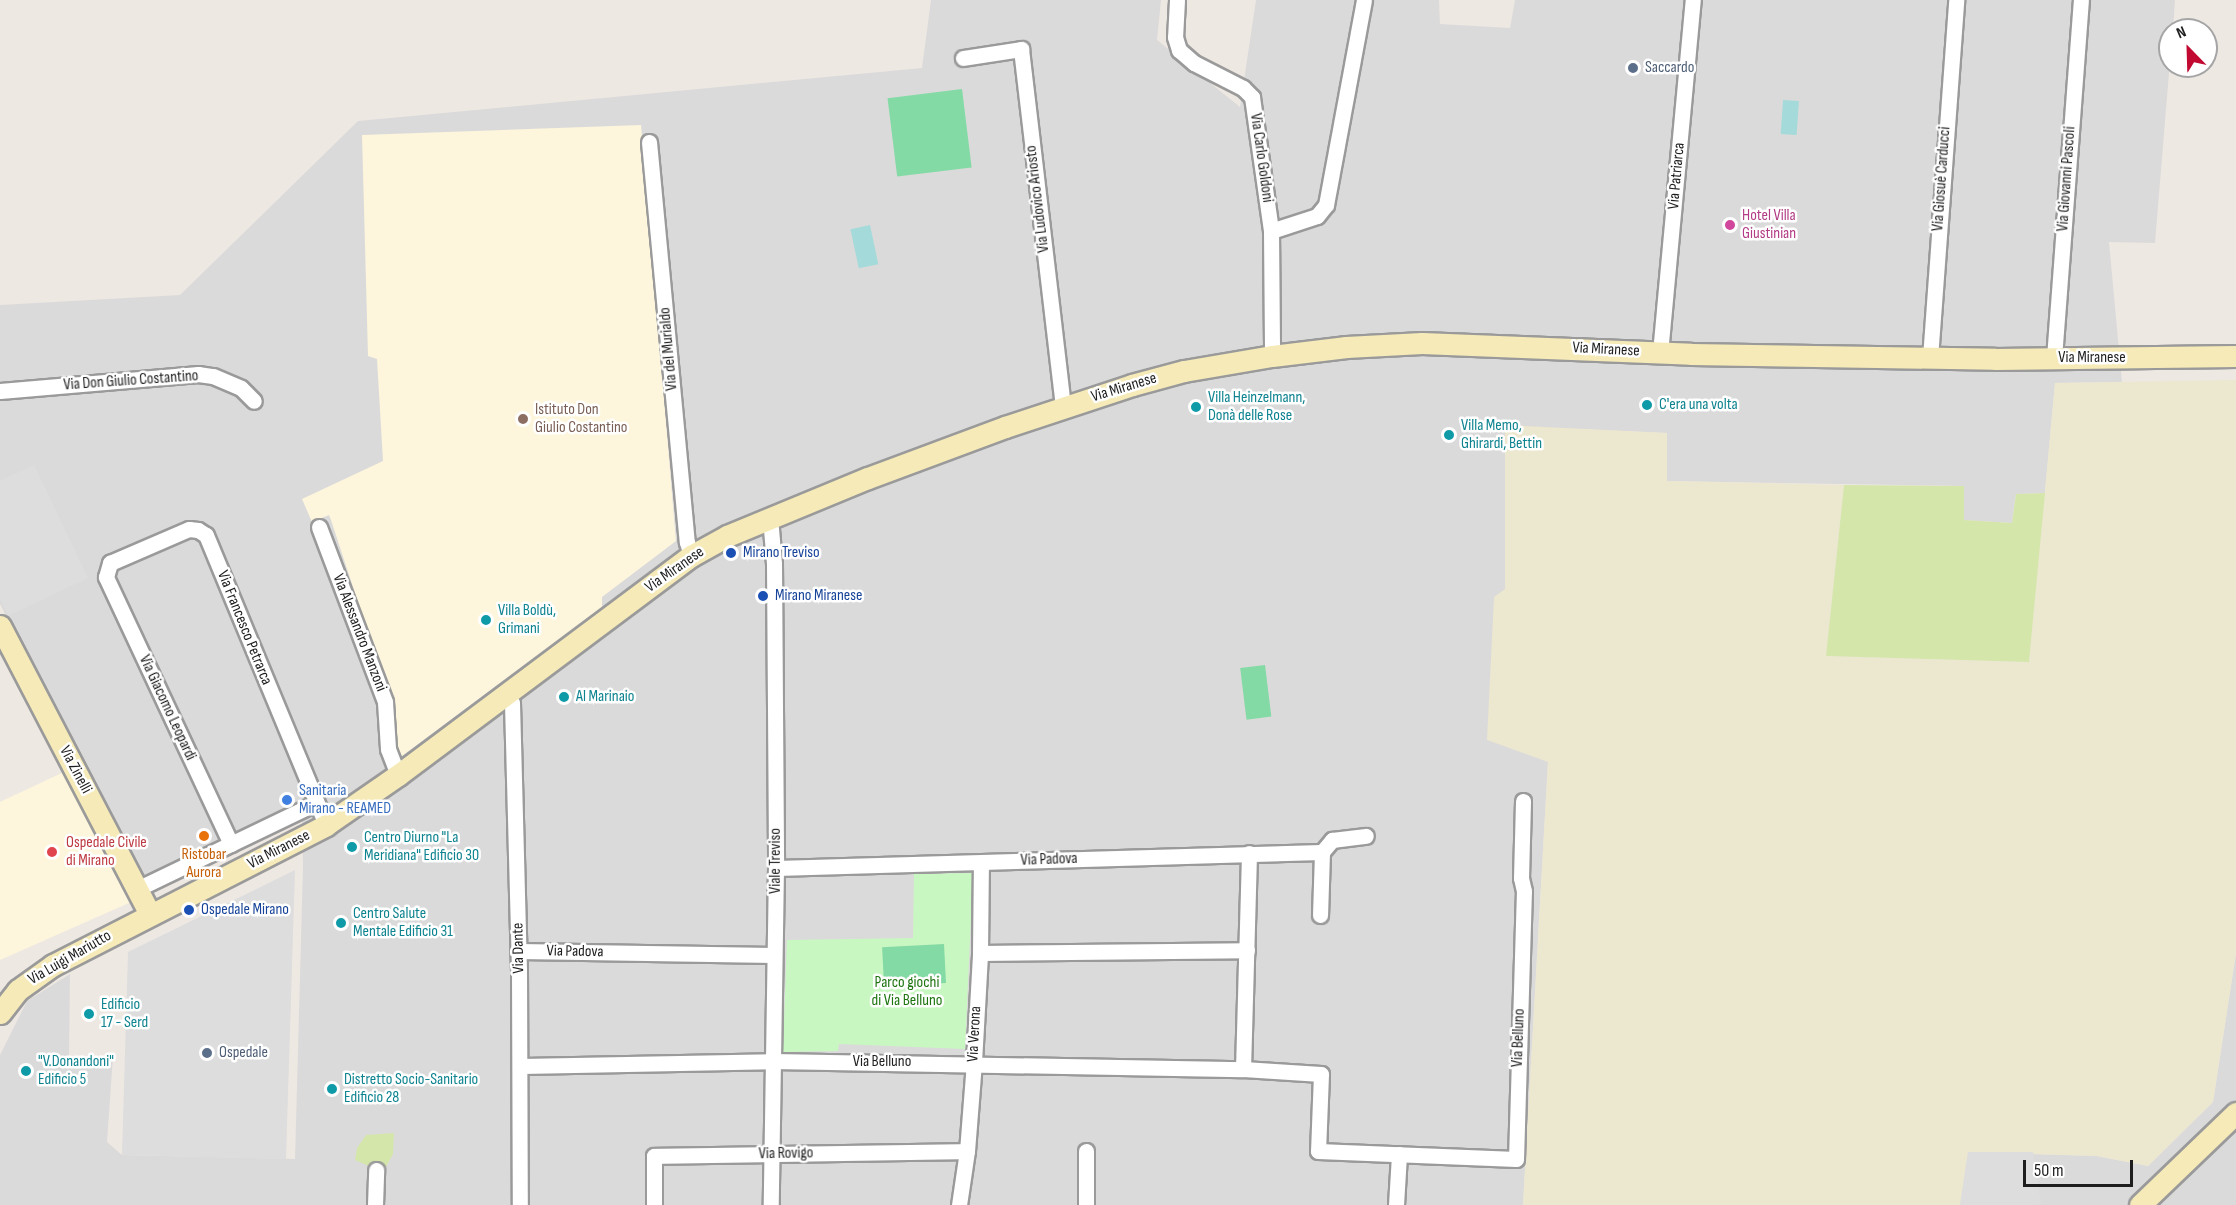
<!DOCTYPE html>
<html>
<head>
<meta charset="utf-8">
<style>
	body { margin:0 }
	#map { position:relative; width:2236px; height:1205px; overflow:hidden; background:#eee8e3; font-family:"Sofia Sans Condensed",sans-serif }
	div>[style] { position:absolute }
	.residential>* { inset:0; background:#dbdada }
	.education>* { inset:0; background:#fdf6dc }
	.farmland>* { inset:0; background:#ece7cf }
	.grass>* { inset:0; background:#d5e6ab }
	.park>* { inset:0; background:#c9f7c1 }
	.pitch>* { inset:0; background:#84daa5; transform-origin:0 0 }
	.parking>* { inset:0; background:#ddd }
	.water>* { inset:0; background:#a5dada; transform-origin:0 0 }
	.roads { filter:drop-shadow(2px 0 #9a9a9a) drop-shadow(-2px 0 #9a9a9a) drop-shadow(0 2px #9a9a9a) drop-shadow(0 -2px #9a9a9a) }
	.minor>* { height:15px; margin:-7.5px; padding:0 7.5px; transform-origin:7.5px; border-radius:7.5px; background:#fff }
	.secondary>* { height:21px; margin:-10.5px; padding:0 10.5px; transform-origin:10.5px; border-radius:10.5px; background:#f6ebb8 }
	.dots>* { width:16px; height:16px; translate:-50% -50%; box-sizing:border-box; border:3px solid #fff; border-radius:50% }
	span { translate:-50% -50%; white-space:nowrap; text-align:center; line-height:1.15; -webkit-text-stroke:5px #fff; paint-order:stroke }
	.service-label { font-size:16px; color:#4e5e75 }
	.left { translate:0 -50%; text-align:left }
	.street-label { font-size:16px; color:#1d1d1d }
	.hotel-label { font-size:16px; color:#b23c85 }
	.culture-label { font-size:16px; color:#0d838f }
	.education-label { font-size:16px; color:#785e54 }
	.transit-label { font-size:16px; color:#164399 }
	.shop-label { font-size:16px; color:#366cbe }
	.health-label { font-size:16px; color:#be3a42 }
	.food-label { font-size:16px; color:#c56008 }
	.park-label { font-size:16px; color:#1e7510 }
	.north { position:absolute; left:2158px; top:18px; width:60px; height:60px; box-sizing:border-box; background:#fff; border:2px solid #a5a5a5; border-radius:50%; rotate:337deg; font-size:16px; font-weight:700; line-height:24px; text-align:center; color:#1d1d1d }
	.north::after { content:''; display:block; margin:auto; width:21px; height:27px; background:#c10932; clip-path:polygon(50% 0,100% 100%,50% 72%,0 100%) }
	.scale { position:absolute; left:2023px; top:1160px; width:110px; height:27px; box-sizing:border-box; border:3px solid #1d1d1d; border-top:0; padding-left:8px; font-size:18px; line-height:21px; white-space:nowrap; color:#1d1d1d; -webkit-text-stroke:4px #fff; paint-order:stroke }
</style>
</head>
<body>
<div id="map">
	<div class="residential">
		<div style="clip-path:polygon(931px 0,1161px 0,1157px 40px,1240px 107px,1256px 0,1439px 0,1440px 24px,1510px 28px,1515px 0,2175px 0,2173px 30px,2170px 30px,2170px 61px,2155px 243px,2109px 242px,2122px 382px,2055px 383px,2045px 493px,2016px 494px,2012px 523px,1964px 520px,1964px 486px,1666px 481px,1667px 433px,1505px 426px,1505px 589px,1548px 762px,1523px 1205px,0 1205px,0 1055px,27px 1001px,70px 974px,69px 1057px,113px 1057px,107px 1142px,122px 1155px,295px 1159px,303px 866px,302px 816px,156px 889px,146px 881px,82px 762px,0 604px,0 305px,180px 295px,358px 121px,922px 68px)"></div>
		<div style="clip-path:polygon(2236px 953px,2236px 1205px,1960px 1205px,1968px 1152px,2097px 1156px,2148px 1166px,2213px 1102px)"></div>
	</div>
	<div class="education">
		<div style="clip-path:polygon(641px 125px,676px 541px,602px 597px,602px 607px,402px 756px,399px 756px,394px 752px,389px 697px,331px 520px,329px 515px,312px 522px,302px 499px,383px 461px,377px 359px,368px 356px,362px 135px)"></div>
		<div style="clip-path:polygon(64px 772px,131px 902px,0 960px,0 802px)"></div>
	</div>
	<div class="farmland">
		<div style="clip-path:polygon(2236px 380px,2236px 953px,2213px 1102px,2148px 1166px,2097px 1156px,1968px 1152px,1960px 1205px,1523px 1205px,1548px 762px,1487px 740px,1494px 597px,1505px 589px,1505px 425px,1667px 433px,1667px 481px,1844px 485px,1826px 656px,2029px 662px,2055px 383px)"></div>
	</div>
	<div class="grass">
		<div style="clip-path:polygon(1844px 485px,1964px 486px,1964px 520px,2012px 523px,2016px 494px,2045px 493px,2029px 662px,1826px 656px)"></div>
		<div style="clip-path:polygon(394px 1133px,393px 1154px,386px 1167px,369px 1166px,355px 1160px,357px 1148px,366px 1135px)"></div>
	</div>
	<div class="park">
		<div style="clip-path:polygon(973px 873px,965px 1049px,839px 1044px,838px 1051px,783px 1052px,787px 940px,913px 938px,914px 874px)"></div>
	</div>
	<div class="pitch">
		<div style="left:962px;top:89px;width:79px;height:75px;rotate:83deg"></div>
		<div style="left:1265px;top:665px;width:52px;height:25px;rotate:83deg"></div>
		<div style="left:944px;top:944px;width:39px;height:62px;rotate:87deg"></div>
	</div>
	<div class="parking">
		<div style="clip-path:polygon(34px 465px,88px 578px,8px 616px,0 599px,0 481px)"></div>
		<div style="clip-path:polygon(295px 870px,286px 1159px,122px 1155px,128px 952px)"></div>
		<div style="clip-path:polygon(1968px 1152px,2033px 1152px,2041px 1203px,2039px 1205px,1960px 1205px)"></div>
	</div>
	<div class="water">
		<div style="left:1783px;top:100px;width:16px;height:34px;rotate:4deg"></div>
		<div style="left:870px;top:225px;width:40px;height:20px;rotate:78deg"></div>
	</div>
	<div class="roads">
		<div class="minor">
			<div style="left:1177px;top:0;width:37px;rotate:93deg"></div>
			<div style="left:1175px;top:37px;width:14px;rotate:73deg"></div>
			<div style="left:1179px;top:50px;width:20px;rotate:41deg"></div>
			<div style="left:1194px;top:63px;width:55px;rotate:27deg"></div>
			<div style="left:1243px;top:88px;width:13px;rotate:45deg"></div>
			<div style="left:1252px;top:97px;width:135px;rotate:81.9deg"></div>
			<div style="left:1271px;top:231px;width:125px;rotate:89.5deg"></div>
			<div style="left:963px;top:58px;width:59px;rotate:-8.8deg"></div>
			<div style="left:1021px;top:49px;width:361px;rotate:83.3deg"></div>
			<div style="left:649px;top:142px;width:402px;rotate:84.6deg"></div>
			<div style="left:687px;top:542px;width:15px;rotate:74deg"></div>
			<div style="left:1271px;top:231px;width:48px;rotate:-18.1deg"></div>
			<div style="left:1317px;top:216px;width:14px;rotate:-51deg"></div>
			<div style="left:1326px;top:205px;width:208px;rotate:-79.5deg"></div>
			<div style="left:1660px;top:353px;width:355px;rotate:-84.7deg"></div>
			<div style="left:1930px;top:358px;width:359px;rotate:-85.8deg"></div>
			<div style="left:2054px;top:358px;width:359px;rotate:-85.7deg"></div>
			<div style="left:0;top:391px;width:199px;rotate:-4.9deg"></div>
			<div style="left:198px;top:374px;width:15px;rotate:8deg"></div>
			<div style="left:213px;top:376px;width:30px;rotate:23deg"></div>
			<div style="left:241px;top:388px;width:18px;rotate:45deg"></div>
			<div style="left:766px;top:518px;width:12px;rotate:66deg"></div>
			<div style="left:771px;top:529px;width:35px;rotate:85deg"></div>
			<div style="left:774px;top:564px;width:304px;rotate:89.6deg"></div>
			<div style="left:776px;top:868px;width:337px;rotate:90.9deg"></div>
			<div style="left:319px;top:527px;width:187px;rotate:69.3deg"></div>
			<div style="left:385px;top:702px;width:47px;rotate:86.3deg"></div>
			<div style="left:388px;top:749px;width:28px;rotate:69deg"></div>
			<div style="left:506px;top:694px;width:11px;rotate:56deg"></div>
			<div style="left:512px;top:703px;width:267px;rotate:88.5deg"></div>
			<div style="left:519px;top:970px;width:235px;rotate:89.8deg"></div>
			<div style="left:231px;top:844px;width:295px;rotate:-115.1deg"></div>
			<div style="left:106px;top:577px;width:15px;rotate:-74deg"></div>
			<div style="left:110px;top:563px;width:86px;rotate:-23.3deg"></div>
			<div style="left:189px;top:529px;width:9px;rotate:6deg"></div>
			<div style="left:198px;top:530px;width:9px;rotate:32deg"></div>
			<div style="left:206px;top:535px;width:314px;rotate:67.5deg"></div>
			<div style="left:1322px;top:852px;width:16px;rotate:-50deg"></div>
			<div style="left:1332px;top:840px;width:34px;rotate:-7deg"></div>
			<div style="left:776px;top:868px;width:546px;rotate:-1.68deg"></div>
			<div style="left:1322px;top:852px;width:63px;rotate:91.8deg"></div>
			<div style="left:137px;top:889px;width:199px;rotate:-25.7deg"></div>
			<div style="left:519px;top:951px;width:255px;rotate:0.9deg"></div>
			<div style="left:980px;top:953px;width:267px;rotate:-0.6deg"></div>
			<div style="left:521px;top:1066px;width:251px;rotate:-1.1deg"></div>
			<div style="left:772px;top:1061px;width:471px;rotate:1deg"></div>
			<div style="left:1243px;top:1069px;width:216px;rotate:-88.4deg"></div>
			<div style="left:1243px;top:1069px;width:78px;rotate:3.7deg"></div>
			<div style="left:1321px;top:1074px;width:77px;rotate:92.2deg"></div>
			<div style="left:1318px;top:1151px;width:198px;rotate:2.3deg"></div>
			<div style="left:1516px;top:1159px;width:268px;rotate:-88.3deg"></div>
			<div style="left:1524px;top:891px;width:13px;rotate:-103deg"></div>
			<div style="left:1521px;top:878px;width:77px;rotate:-88.5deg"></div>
			<div style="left:1086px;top:1151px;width:54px;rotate:90deg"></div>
			<div style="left:375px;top:1205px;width:35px;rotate:-88deg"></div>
			<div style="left:654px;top:1205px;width:49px;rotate:-90deg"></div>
			<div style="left:654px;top:1156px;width:313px;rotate:-0.9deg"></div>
			<div style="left:959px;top:1205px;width:55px;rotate:-81.6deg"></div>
			<div style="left:967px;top:1151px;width:89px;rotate:-85.5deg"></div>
			<div style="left:974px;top:1062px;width:109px;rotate:-86.8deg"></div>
			<div style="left:980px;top:953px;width:90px;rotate:-89.4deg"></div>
			<div style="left:1396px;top:1205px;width:51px;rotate:-86.6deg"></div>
		</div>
		<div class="secondary">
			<div style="left:0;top:626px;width:325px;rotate:62.5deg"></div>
			<div style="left:0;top:1013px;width:29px;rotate:-52deg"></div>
			<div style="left:18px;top:990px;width:43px;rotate:-35.5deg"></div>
			<div style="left:53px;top:965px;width:307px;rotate:-27.1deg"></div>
			<div style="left:326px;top:825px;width:88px;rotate:-34.8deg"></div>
			<div style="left:398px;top:775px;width:366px;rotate:-36.8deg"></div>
			<div style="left:691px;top:556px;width:41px;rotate:-29.1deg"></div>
			<div style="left:727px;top:536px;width:152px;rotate:-22.4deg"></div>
			<div style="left:868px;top:478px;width:146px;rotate:-20.4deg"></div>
			<div style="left:1005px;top:427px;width:134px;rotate:-18.3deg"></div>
			<div style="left:1132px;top:385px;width:54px;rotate:-15.1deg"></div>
			<div style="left:1184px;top:371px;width:89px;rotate:-9.7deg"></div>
			<div style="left:1272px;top:356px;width:75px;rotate:-6.9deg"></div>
			<div style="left:1346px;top:347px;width:76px;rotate:-3deg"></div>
			<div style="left:1422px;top:343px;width:269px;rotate:2.3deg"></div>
			<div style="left:1691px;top:354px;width:304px;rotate:0.9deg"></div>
			<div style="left:1995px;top:359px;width:241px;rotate:-0.7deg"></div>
			<div style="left:2140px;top:1205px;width:133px;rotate:-43.8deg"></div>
		</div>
	</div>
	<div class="dots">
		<div style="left:1633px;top:68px;background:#5c6f8a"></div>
		<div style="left:1730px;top:225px;background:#d1479c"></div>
		<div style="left:1647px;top:405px;background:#0f9aa8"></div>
		<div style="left:1196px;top:407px;background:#0f9aa8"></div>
		<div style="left:523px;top:419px;background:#8d6e63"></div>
		<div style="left:1449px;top:435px;background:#0f9aa8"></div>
		<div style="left:731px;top:553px;background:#1a4fb4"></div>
		<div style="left:763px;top:596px;background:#1a4fb4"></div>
		<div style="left:486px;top:620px;background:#0f9aa8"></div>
		<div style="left:564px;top:697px;background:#0f9aa8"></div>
		<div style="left:287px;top:800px;background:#3f7fe0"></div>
		<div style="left:204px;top:836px;background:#e8710a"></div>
		<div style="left:352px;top:847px;background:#0f9aa8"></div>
		<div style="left:52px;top:852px;background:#e0444e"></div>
		<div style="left:189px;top:910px;background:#1a4fb4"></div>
		<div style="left:341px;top:923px;background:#0f9aa8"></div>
		<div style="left:89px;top:1014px;background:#0f9aa8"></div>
		<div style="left:207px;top:1053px;background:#5c6f8a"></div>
		<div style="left:26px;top:1071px;background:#0f9aa8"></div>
		<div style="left:332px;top:1089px;background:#0f9aa8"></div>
	</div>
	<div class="service-label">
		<span class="left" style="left:1645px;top:68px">Saccardo</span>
		<span class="left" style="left:219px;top:1053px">Ospedale</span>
	</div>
	<div class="street-label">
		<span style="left:1261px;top:158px;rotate:82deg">Via Carlo Goldoni</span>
		<span style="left:1677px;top:176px;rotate:-85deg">Via Patriarca</span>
		<span style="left:1942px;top:179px;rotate:-86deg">Via Giosuè Carducci</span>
		<span style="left:2067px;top:179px;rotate:-86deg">Via Giovanni Pascoli</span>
		<span style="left:1038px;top:199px;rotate:-97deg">Via Ludovico Ariosto</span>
		<span style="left:669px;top:349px;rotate:-95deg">Via del Murialdo</span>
		<span style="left:1606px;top:350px;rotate:3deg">Via Miranese</span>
		<span style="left:2092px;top:358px">Via Miranese</span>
		<span style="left:131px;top:381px;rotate:-4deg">Via Don Giulio Costantino</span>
		<span style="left:1124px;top:388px;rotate:-17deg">Via Miranese</span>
		<span style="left:675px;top:570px;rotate:-35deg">Via Miranese</span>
		<span style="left:244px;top:628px;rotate:68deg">Via Francesco Petrarca</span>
		<span style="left:359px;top:633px;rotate:69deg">Via Alessandro Manzoni</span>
		<span style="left:167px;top:708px;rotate:65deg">Via Giacomo Leopardi</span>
		<span style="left:75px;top:770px;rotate:62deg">Via Zinelli</span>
		<span style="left:279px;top:850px;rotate:-27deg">Via Miranese</span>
		<span style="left:1049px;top:860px;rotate:-2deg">Via Padova</span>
		<span style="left:776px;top:861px;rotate:-90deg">Viale Treviso</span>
		<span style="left:519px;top:948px;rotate:-91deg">Via Dante</span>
		<span style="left:575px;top:952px;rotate:1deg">Via Padova</span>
		<span style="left:70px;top:958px;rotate:-30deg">Via Luigi Mariutto</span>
		<span style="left:975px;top:1034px;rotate:-87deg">Via Verona</span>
		<span style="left:1519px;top:1038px;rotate:-88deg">Via Belluno</span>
		<span style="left:882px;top:1062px">Via Belluno</span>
		<span style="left:786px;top:1154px;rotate:-1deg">Via Rovigo</span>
	</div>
	<div class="hotel-label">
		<span class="left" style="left:1742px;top:225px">Hotel Villa<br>Giustinian</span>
	</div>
	<div class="culture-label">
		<span class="left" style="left:1208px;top:407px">Villa Heinzelmann,<br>Donà delle Rose</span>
		<span class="left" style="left:1659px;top:405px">C'era una volta</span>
		<span class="left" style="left:1461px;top:435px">Villa Memo,<br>Ghirardi, Bettin</span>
		<span class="left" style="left:498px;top:620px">Villa Boldù,<br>Grimani</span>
		<span class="left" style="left:576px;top:697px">Al Marinaio</span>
		<span class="left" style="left:364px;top:847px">Centro Diurno "La<br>Meridiana" Edificio 30</span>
		<span class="left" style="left:353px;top:923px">Centro Salute<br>Mentale Edificio 31</span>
		<span class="left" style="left:101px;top:1014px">Edificio<br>17 - Serd</span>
		<span class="left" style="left:38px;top:1071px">"V.Donandoni"<br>Edificio 5</span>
		<span class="left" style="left:344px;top:1089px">Distretto Socio-Sanitario<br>Edificio 28</span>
	</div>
	<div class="education-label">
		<span class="left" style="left:535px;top:419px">Istituto Don<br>Giulio Costantino</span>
	</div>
	<div class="transit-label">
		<span class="left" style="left:743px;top:553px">Mirano Treviso</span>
		<span class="left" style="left:775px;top:596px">Mirano Miranese</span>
		<span class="left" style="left:201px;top:910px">Ospedale Mirano</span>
	</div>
	<div class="shop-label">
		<span class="left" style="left:299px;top:800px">Sanitaria<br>Mirano - REAMED</span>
	</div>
	<div class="health-label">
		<span class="left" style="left:66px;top:852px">Ospedale Civile<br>di Mirano</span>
	</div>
	<div class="food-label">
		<span style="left:204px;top:864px">Ristobar<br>Aurora</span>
	</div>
	<div class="park-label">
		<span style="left:907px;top:992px">Parco giochi<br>di Via Belluno</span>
	</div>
	<div class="north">N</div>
	<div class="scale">50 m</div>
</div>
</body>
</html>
